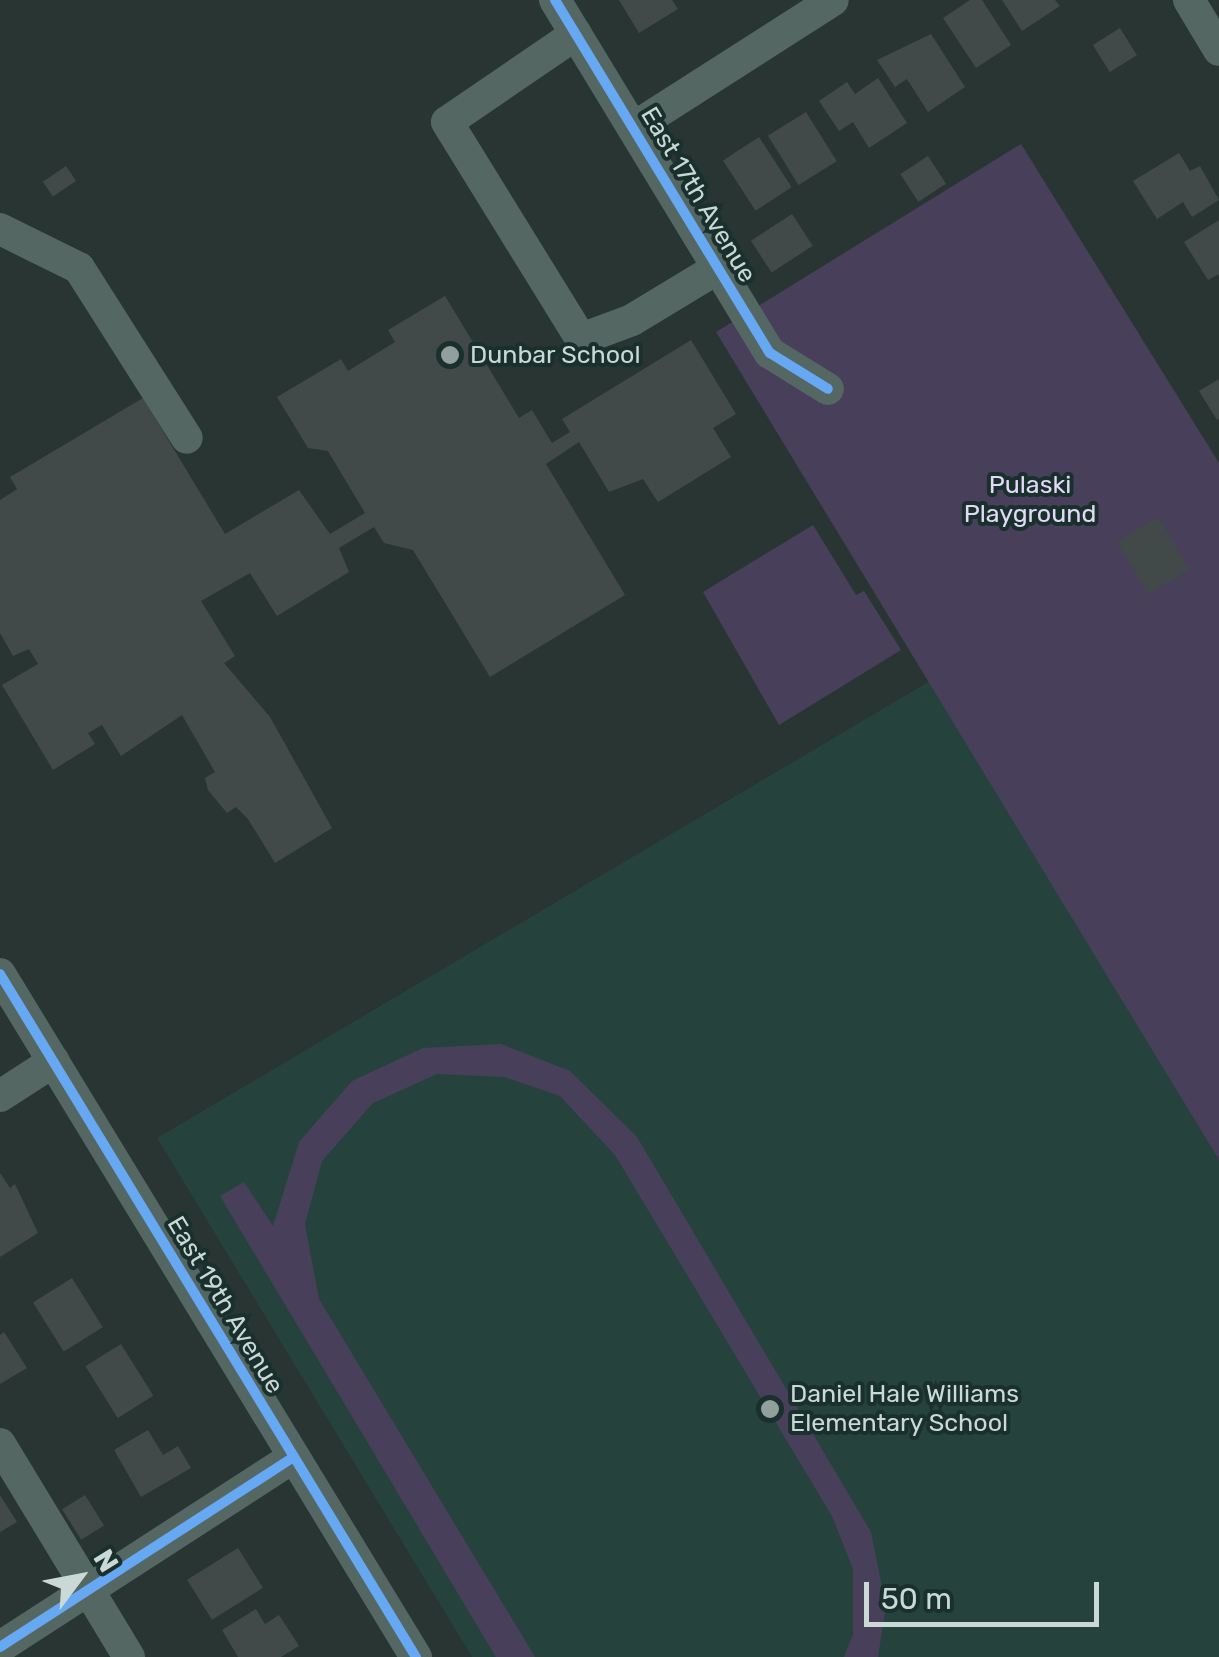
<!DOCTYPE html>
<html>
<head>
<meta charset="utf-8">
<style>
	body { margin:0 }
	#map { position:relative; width:1219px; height:1657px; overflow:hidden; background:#293532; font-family:Rubik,sans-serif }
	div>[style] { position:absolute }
	.built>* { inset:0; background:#25423c }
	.green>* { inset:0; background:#48405a }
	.building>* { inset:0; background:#414a48; transform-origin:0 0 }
	.minor>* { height:32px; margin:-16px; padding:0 16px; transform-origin:16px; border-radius:16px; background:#546763 }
	.cycleway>* { height:10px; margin:-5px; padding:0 5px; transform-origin:5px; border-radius:5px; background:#66a8f1 }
	.dots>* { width:28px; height:28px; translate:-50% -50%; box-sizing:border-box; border:5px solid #19302c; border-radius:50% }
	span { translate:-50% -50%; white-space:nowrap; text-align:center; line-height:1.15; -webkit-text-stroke:8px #19302c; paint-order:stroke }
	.street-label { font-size:25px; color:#cbd9d6 }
	.poi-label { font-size:25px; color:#cbd9d6 }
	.left { translate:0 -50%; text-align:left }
	.park-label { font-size:25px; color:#e2d8f7 }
	.north { position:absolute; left:30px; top:1527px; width:100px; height:100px; -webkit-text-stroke:8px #19302c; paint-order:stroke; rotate:58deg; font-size:28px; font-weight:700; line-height:40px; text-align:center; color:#cbd9d6 }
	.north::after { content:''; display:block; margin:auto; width:35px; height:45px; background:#cbd9d6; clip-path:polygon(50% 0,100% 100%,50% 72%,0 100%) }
	.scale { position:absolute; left:864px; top:1582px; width:235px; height:45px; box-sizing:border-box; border:5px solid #cbd9d6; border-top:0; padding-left:12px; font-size:30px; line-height:35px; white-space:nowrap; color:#cbd9d6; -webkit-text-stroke:8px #19302c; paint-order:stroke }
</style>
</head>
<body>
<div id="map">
	<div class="built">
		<div style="clip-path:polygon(930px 681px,1219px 1160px,1219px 1657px,472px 1657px,157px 1138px)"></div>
	</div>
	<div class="green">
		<div style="clip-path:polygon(1021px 144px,1219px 463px,1219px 1160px,716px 332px)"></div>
		<div style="clip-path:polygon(813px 525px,856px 595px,864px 591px,901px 650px,779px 725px,703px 592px)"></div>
		<div style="clip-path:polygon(501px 1044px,570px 1071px,637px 1137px,871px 1532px,886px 1606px,878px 1657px,844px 1657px,853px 1634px,853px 1569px,832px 1516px,615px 1155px,560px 1096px,504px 1077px,437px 1074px,373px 1103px,322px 1161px,305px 1224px,319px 1299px,535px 1657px,496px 1657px,220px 1196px,244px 1182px,273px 1226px,299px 1142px,352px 1081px,423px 1048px)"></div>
	</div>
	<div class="building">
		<div style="clip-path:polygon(619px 0,672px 0,678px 9px,639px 33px)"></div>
		<div style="clip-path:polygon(970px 0,982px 0,1011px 45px,976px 68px,943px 18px)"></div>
		<div style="clip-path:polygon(1002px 0,1055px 0,1060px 6px,1022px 31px)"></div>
		<div style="left:1120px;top:28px;width:32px;height:32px;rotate:58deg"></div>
		<div style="clip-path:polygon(931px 34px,965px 87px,928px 112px,907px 79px,895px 87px,877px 60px)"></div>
		<div style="clip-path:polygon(878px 78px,907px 123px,869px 148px,853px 122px,839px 131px,819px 101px,847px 82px,855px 94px)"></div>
		<div style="left:806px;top:112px;width:58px;height:45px;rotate:58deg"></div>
		<div style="left:759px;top:137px;width:60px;height:43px;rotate:57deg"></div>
		<div style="clip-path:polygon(1179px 153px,1190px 171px,1200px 166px,1219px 200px,1192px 217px,1183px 202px,1157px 219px,1133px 181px)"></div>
		<div style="left:928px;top:156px;width:33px;height:33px;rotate:57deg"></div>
		<div style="left:66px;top:166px;width:18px;height:28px;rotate:56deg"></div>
		<div style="left:792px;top:214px;width:38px;height:49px;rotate:57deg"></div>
		<div style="clip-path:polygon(1219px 220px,1219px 274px,1208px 280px,1184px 242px)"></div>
		<div style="clip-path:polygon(445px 296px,519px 418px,532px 410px,552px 443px,570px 432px,562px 419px,691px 340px,736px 414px,713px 428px,731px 457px,658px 502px,643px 479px,609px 492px,579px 442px,546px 464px,625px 595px,490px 677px,413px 550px,384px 543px,374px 527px,339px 548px,349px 572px,277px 616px,250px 573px,201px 601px,235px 656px,224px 663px,270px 717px,332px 828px,275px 863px,248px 819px,236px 807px,227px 813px,208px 790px,205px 778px,215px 772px,182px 715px,121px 756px,102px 725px,88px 733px,95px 744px,53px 770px,2px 685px,38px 664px,29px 649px,13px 656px,0 633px,0 500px,17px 489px,10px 477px,143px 398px,225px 534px,299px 490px,330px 534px,365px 513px,328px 451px,308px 448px,277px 397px,341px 359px,348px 371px,395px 342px,388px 330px)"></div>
		<div style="clip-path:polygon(1219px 379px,1219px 419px,1217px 420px,1199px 391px)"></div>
		<div style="left:1158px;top:517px;width:61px;height:48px;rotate:59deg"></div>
		<div style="clip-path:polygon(0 1173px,10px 1188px,15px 1184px,38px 1233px,0 1257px)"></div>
		<div style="left:72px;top:1278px;width:58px;height:46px;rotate:58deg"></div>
		<div style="clip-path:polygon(4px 1332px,27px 1368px,0 1384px,0 1335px)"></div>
		<div style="left:121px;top:1344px;width:61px;height:42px;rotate:58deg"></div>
		<div style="clip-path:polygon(148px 1430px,163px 1455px,178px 1446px,191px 1468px,141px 1497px,114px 1450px)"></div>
		<div style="clip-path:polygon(0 1495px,17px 1522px,0 1532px)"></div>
		<div style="left:85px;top:1495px;width:36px;height:27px;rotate:58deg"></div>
		<div style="left:238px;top:1548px;width:47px;height:60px;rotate:58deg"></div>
		<div style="clip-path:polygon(256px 1609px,265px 1624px,279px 1615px,299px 1646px,281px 1657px,238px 1657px,222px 1630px)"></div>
	</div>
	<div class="minor">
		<div style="left:555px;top:0;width:413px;rotate:58.7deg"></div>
		<div style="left:770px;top:353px;width:68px;rotate:31.8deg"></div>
		<div style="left:1189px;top:0;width:58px;rotate:59deg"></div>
		<div style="left:576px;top:34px;width:156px;rotate:145.7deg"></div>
		<div style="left:447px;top:122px;width:255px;rotate:58.3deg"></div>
		<div style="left:581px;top:339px;width:54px;rotate:-20.4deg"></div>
		<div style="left:632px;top:320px;width:100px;rotate:-31.2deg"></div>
		<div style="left:633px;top:128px;width:237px;rotate:-32.6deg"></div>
		<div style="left:0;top:229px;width:88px;rotate:26.3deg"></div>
		<div style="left:79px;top:268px;width:201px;rotate:57.6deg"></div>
		<div style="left:0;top:974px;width:800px;rotate:58.66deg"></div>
		<div style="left:0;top:1096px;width:64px;rotate:-32.9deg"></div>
		<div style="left:0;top:1444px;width:249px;rotate:58.8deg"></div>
		<div style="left:0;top:1647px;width:350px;rotate:-32.9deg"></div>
	</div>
	<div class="cycleway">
		<div style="left:555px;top:0;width:413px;rotate:58.7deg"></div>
		<div style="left:770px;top:353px;width:68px;rotate:31.8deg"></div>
		<div style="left:0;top:974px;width:800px;rotate:58.66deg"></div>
		<div style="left:0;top:1647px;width:350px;rotate:-32.9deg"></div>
	</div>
	<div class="dots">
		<div style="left:450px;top:355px;background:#92a09d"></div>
		<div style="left:770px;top:1409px;background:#92a09d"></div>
	</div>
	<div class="street-label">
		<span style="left:698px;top:195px;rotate:59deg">East 17th Avenue</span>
		<span style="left:225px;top:1305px;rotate:59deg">East 19th Avenue</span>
	</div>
	<div class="poi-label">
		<span class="left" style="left:470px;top:355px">Dunbar School</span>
		<span class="left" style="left:790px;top:1409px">Daniel Hale Williams<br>Elementary School</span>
	</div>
	<div class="park-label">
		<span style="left:1030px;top:500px">Pulaski<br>Playground</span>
	</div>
	<div class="north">N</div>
	<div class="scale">50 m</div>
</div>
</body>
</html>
